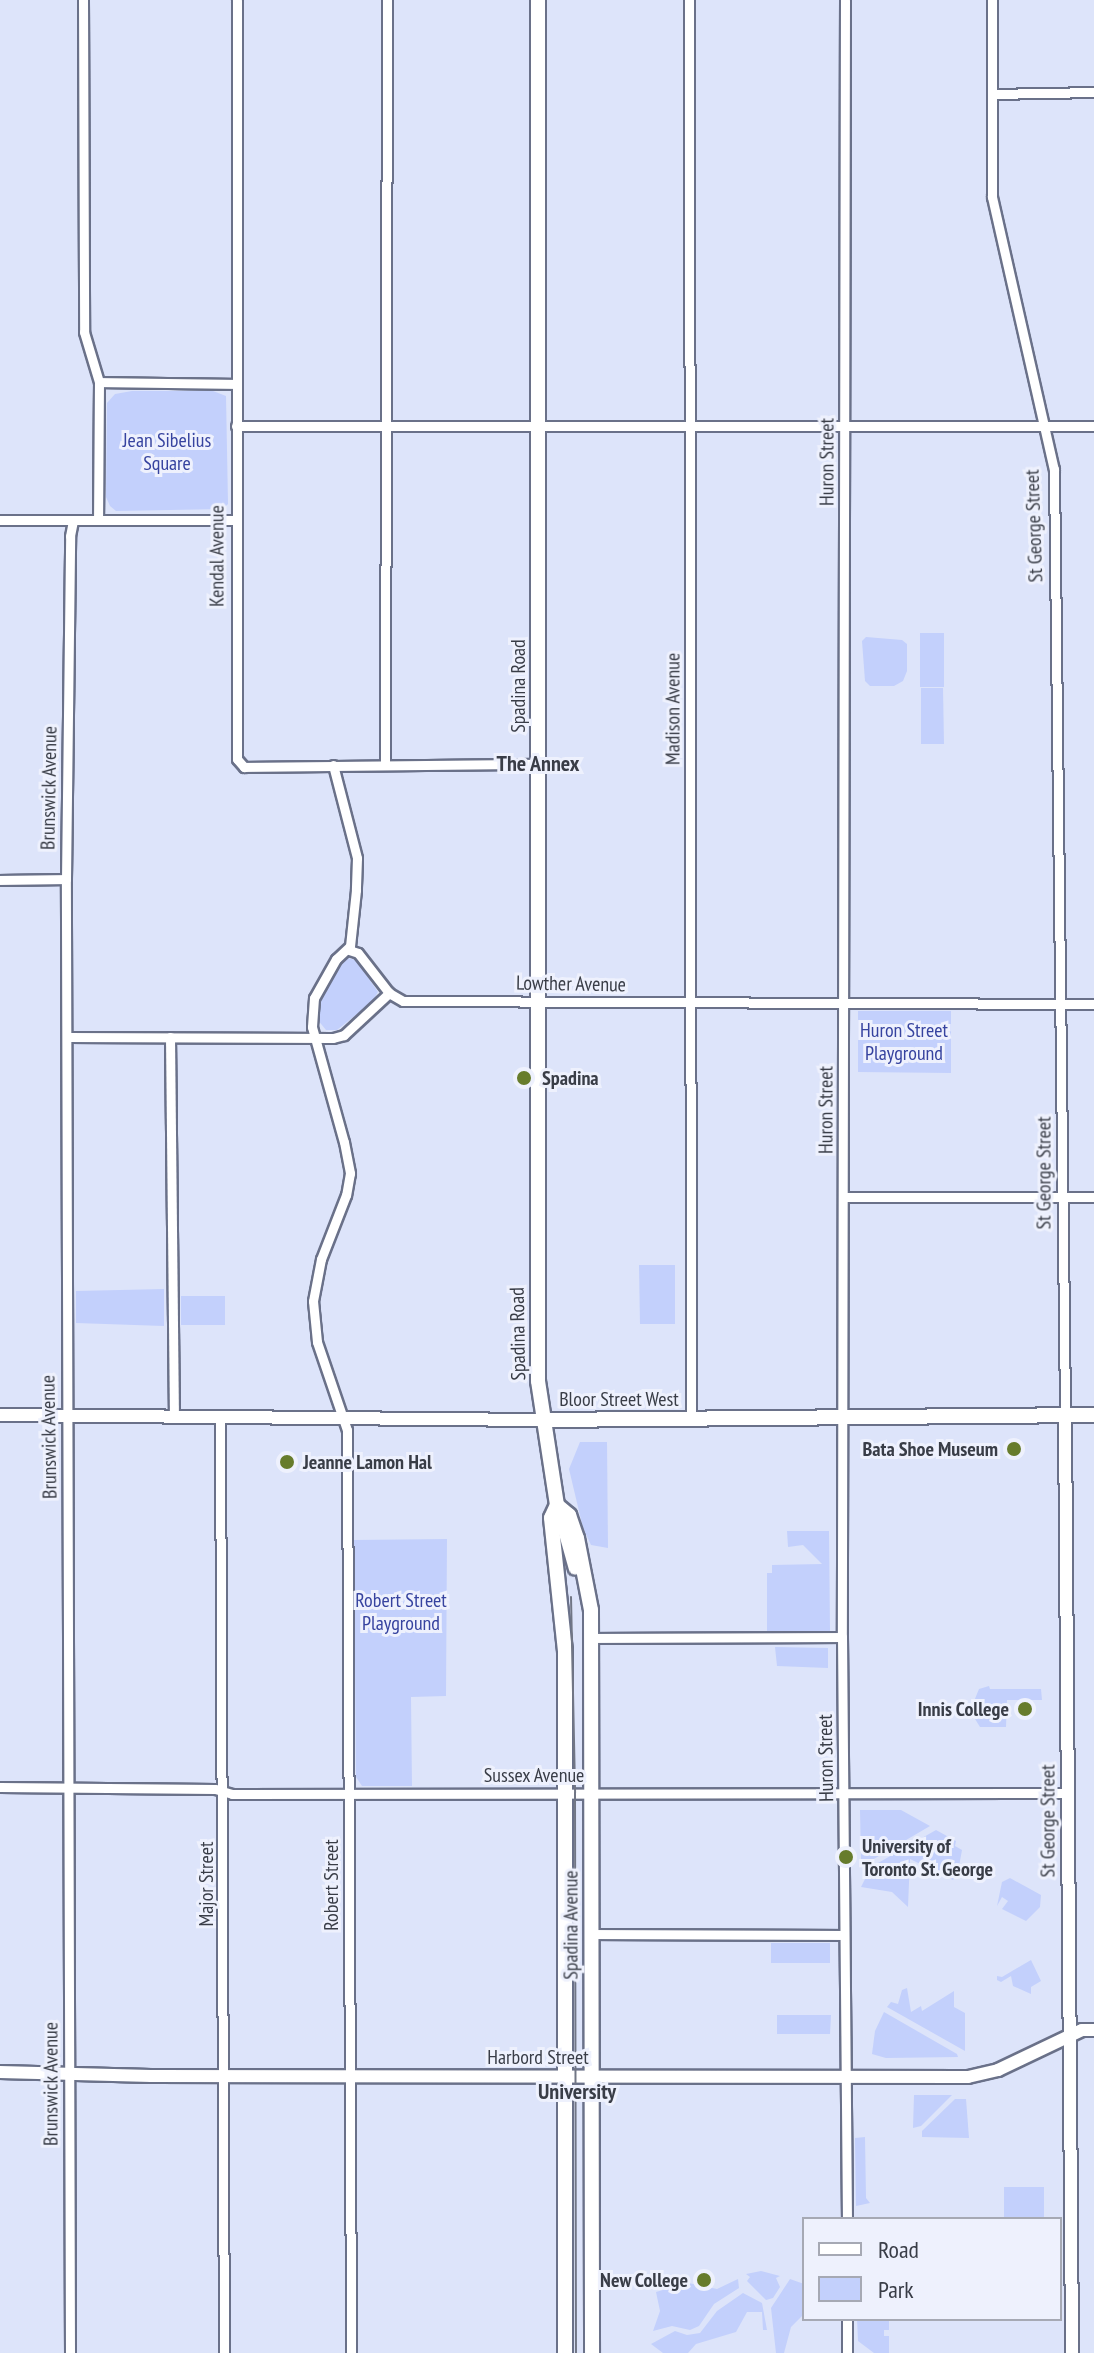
<!DOCTYPE html>
<html>
<head>
<meta charset="utf-8">
<style>
	body { margin:0 }
	#map { position:relative; width:1094px; height:2353px; overflow:hidden; background:#dde4fa; font-family:"PT Sans Narrow",sans-serif }
	div>[style] { position:absolute }
	.green>* { inset:0; background:#c3d0fc }
	.roads { filter:drop-shadow(2px 0 #6a7189) drop-shadow(-2px 0 #6a7189) drop-shadow(0 2px #6a7189) drop-shadow(0 -2px #6a7189) }
	.street>* { height:9px; margin:-4.5px; padding:0 4.5px; transform-origin:4.5px; border-radius:4.5px; background:#fff }
	.secondary>* { height:12px; margin:-6px; padding:0 6px; transform-origin:6px; border-radius:6px; background:#fff }
	.primary>* { height:14px; margin:-7px; padding:0 7px; transform-origin:7px; border-radius:7px; background:#fff }
	.tram>* { height:2px; margin:-1px; padding:0 1px; transform-origin:1px; border-radius:1px; background:#717685 }
	.dots>* { width:22px; height:22px; translate:-50% -50%; box-sizing:border-box; border:4px solid #eef1fd; border-radius:50% }
	span { translate:-50% -50%; white-space:nowrap; text-align:center; line-height:1.15; -webkit-text-stroke:6px #eef1fd; paint-order:stroke }
	.park-label { font-size:20px; color:#36439f }
	.street-label { font-size:20px; color:#393d47 }
	.poi-label { font-size:20px; color:#393d47; font-weight:700 }
	.left { translate:0 -50%; text-align:left }
	.right { translate:-100% -50%; text-align:right }
	.neighbourhood-label { font-size:22px; color:#393d47; font-weight:700 }
	.legend { position:absolute; left:802px; top:2217px; width:260px; height:104px; box-sizing:border-box; background:#eef1fd; border:2px solid #a6a9b4; margin:0; padding:10px 14px; list-style:none; font-size:24px; color:#393d47 }
	.legend li { display:flex; align-items:center; gap:16px; height:40px }
	.legend b { width:40px; border:2px solid #a6a9b4 }
</style>
</head>
<body>
<div id="map">
	<div class="green">
		<i style="clip-path:polygon(132px 391px,213px 391px,226px 396px,228px 504px,223px 509px,116px 511px,110px 506px,106px 497px,107px 403px,115px 394px)"></i>
		<i style="clip-path:polygon(920px 633px,944px 633px,944px 687px,920px 687px)"></i>
		<i style="clip-path:polygon(866px 637px,902px 640px,907px 644px,907px 671px,903px 681px,894px 686px,870px 686px,865px 681px,862px 641px)"></i>
		<i style="clip-path:polygon(921px 688px,943px 688px,944px 744px,921px 744px)"></i>
		<i style="clip-path:polygon(347px 958px,356px 960px,378px 992px,372px 1002px,337px 1030px,326px 1030px,317px 1019px,317px 1005px,341px 961px)"></i>
		<i style="clip-path:polygon(858px 1011px,951px 1011px,951px 1073px,858px 1072px)"></i>
		<i style="clip-path:polygon(639px 1265px,675px 1265px,675px 1324px,640px 1324px)"></i>
		<i style="clip-path:polygon(164px 1289px,164px 1326px,76px 1323px,76px 1291px)"></i>
		<i style="clip-path:polygon(181px 1296px,225px 1296px,225px 1325px,181px 1325px)"></i>
		<i style="clip-path:polygon(580px 1442px,607px 1442px,608px 1548px,591px 1545px,583px 1528px,569px 1469px)"></i>
		<i style="clip-path:polygon(787px 1531px,829px 1531px,830px 1631px,767px 1631px,767px 1573px,772px 1573px,772px 1565px,822px 1564px,803px 1545px,788px 1547px)"></i>
		<i style="clip-path:polygon(447px 1539px,446px 1696px,411px 1697px,412px 1786px,362px 1786px,356px 1777px,354px 1540px)"></i>
		<i style="clip-path:polygon(775px 1647px,828px 1648px,828px 1668px,777px 1666px)"></i>
		<i style="clip-path:polygon(989px 1686px,990px 1689px,1041px 1689px,1042px 1700px,1007px 1700px,1006px 1727px,980px 1727px,970px 1711px,979px 1689px)"></i>
		<i style="clip-path:polygon(860px 1810px,901px 1810px,930px 1826px,867px 1863px,861px 1859px)"></i>
		<i style="clip-path:polygon(936px 1830px,956px 1841px,955px 1846px,962px 1850px,958px 1872px,953px 1880px,910px 1859px,908px 1907px,892px 1892px,861px 1887px,871px 1867px)"></i>
		<i style="clip-path:polygon(1010px 1878px,1041px 1895px,1040px 1907px,1026px 1921px,1002px 1909px,1008px 1901px,1002px 1897px,997px 1906px,1002px 1882px)"></i>
		<i style="clip-path:polygon(771px 1943px,830px 1943px,830px 1963px,771px 1963px)"></i>
		<i style="clip-path:polygon(1031px 1960px,1041px 1981px,1031px 1987px,1031px 1994px,1013px 1986px,1011px 1976px,1001px 1982px,997px 1980px,997px 1976px,1002px 1977px)"></i>
		<i style="clip-path:polygon(907px 1988px,911px 2012px,921px 2006px,922px 2011px,954px 1991px,954px 2007px,965px 2013px,965px 2051px,887px 2007px,891px 2002px,898px 2004px,902px 1990px)"></i>
		<i style="clip-path:polygon(884px 2012px,957px 2054px,958px 2057px,886px 2058px,872px 2054px,875px 2031px)"></i>
		<i style="clip-path:polygon(777px 2015px,831px 2015px,830px 2034px,777px 2034px)"></i>
		<i style="clip-path:polygon(952px 2095px,921px 2126px,913px 2128px,914px 2095px)"></i>
		<i style="clip-path:polygon(955px 2099px,966px 2099px,969px 2138px,922px 2137px,922px 2131px)"></i>
		<i style="clip-path:polygon(865px 2137px,866px 2198px,870px 2203px,856px 2206px,855px 2138px)"></i>
		<i style="clip-path:polygon(1004px 2187px,1044px 2187px,1044px 2217px,1004px 2217px)"></i>
		<i style="clip-path:polygon(761px 2271px,780px 2276px,776px 2278px,780px 2287px,773px 2298px,766px 2300px,747px 2281px,750px 2277px,746px 2274px)"></i>
		<i style="clip-path:polygon(738px 2279px,739px 2288px,714px 2304px,699px 2326px,690px 2330px,672px 2326px,653px 2331px,660px 2311px,656px 2292px,676px 2286px,675px 2282px,679px 2281px,717px 2289px)"></i>
		<i style="clip-path:polygon(790px 2279px,804px 2284px,804px 2314px,791px 2327px,784px 2353px,776px 2353px,771px 2308px)"></i>
		<i style="clip-path:polygon(743px 2293px,762px 2303px,767px 2330px,763px 2330px,762px 2312px,747px 2312px,736px 2332px,696px 2344px,688px 2353px,663px 2353px,651px 2344px,675px 2331px,687px 2335px,700px 2333px,717px 2311px)"></i>
		<i style="clip-path:polygon(857px 2319px,889px 2319px,889px 2330px,884px 2330px,884px 2336px,889px 2336px,889px 2353px,874px 2353px,858px 2341px)"></i>
	</div>
	<div class="roads">
		<div class="street">
			<i style="left:83px;top:0;width:332px;rotate:89.8deg"></i>
			<i style="left:84px;top:332px;width:52px;rotate:73.3deg"></i>
			<i style="left:99px;top:382px;width:137px;rotate:90.4deg"></i>
			<i style="left:237px;top:0;width:759px;rotate:90deg"></i>
			<i style="left:237px;top:759px;width:11px;rotate:49deg"></i>
			<i style="left:244px;top:767px;width:294px;rotate:-0.6deg"></i>
			<i style="left:689px;top:0;width:1418px;rotate:89.92deg"></i>
			<i style="left:845px;top:0;width:1637px;rotate:90.11deg"></i>
			<i style="left:842px;top:1637px;width:582px;rotate:89.51deg"></i>
			<i style="left:992px;top:0;width:197px;rotate:90deg"></i>
			<i style="left:992px;top:197px;width:279px;rotate:77.2deg"></i>
			<i style="left:1054px;top:469px;width:946px;rotate:89.33deg"></i>
			<i style="left:992px;top:94px;width:102px;rotate:-1.1deg"></i>
			<i style="left:99px;top:382px;width:137px;rotate:0.8deg"></i>
			<i style="left:236px;top:426px;width:858px"></i>
			<i style="left:0;top:520px;width:235px"></i>
			<i style="left:385px;top:764px;width:764px;rotate:-89.85deg"></i>
			<i style="left:333px;top:765px;width:96px;rotate:75.5deg"></i>
			<i style="left:357px;top:858px;width:32px;rotate:92deg"></i>
			<i style="left:356px;top:890px;width:56px;rotate:96.1deg"></i>
			<i style="left:350px;top:946px;width:19px;rotate:137deg"></i>
			<i style="left:336px;top:959px;width:45px;rotate:119.4deg"></i>
			<i style="left:314px;top:998px;width:29px;rotate:94deg"></i>
			<i style="left:312px;top:1027px;width:119px;rotate:74.5deg"></i>
			<i style="left:344px;top:1142px;width:32px;rotate:79deg"></i>
			<i style="left:350px;top:1173px;width:22px;rotate:100deg"></i>
			<i style="left:346px;top:1195px;width:69px;rotate:111.3deg"></i>
			<i style="left:321px;top:1259px;width:43px;rotate:100.8deg"></i>
			<i style="left:313px;top:1301px;width:41px;rotate:84.4deg"></i>
			<i style="left:317px;top:1342px;width:93px;rotate:71.2deg"></i>
			<i style="left:347px;top:1430px;width:923px;rotate:89.75deg"></i>
			<i style="left:0;top:880px;width:66px;rotate:-0.9deg"></i>
			<i style="left:349px;top:950px;width:9px;rotate:18deg"></i>
			<i style="left:358px;top:953px;width:51px;rotate:52.2deg"></i>
			<i style="left:389px;top:993px;width:16px;rotate:30deg"></i>
			<i style="left:403px;top:1001px;width:691px;rotate:0.25deg"></i>
			<i style="left:67px;top:1037px;width:266px;rotate:0.2deg"></i>
			<i style="left:333px;top:1038px;width:11px;rotate:-15deg"></i>
			<i style="left:344px;top:1035px;width:62px;rotate:-43deg"></i>
			<i style="left:170px;top:1037px;width:378px;rotate:89.4deg"></i>
			<i style="left:844px;top:1197px;width:250px"></i>
			<i style="left:220px;top:1415px;width:938px;rotate:89.76deg"></i>
			<i style="left:591px;top:1638px;width:251px;rotate:-0.2deg"></i>
			<i style="left:0;top:1787px;width:215px;rotate:0.5deg"></i>
			<i style="left:215px;top:1789px;width:18px;rotate:16deg"></i>
			<i style="left:232px;top:1794px;width:836px;rotate:-0.07deg"></i>
			<i style="left:591px;top:1934px;width:253px;rotate:0.2deg"></i>
			<i style="left:847px;top:2319px;width:34px;rotate:90deg"></i>
			<i style="left:70px;top:2353px;width:1474px;rotate:-90.16deg"></i>
			<i style="left:66px;top:879px;width:343px;rotate:-89.3deg"></i>
			<i style="left:70px;top:536px;width:16px;rotate:-79deg"></i>
		</div>
		<div class="secondary">
			<i style="left:0;top:1415px;width:542px;rotate:0.53deg"></i>
			<i style="left:1065px;top:1415px;width:938px;rotate:89.57deg"></i>
			<i style="left:557px;top:1505px;width:66px;rotate:74.3deg"></i>
			<i style="left:0;top:2072px;width:151px;rotate:1.5deg"></i>
			<i style="left:151px;top:2076px;width:817px;rotate:0.07deg"></i>
			<i style="left:968px;top:2077px;width:31px;rotate:-13deg"></i>
			<i style="left:998px;top:2070px;width:93px;rotate:-25.5deg"></i>
			<i style="left:1082px;top:2030px;width:12px"></i>
		</div>
		<div class="primary">
			<i style="left:538px;top:0;width:1381px;rotate:90deg"></i>
			<i style="left:538px;top:1381px;width:125px;rotate:81.3deg"></i>
			<i style="left:557px;top:1505px;width:14px;rotate:115deg"></i>
			<i style="left:551px;top:1518px;width:134px;rotate:84deg"></i>
			<i style="left:565px;top:1651px;width:702px;rotate:90deg"></i>
			<i style="left:542px;top:1420px;width:552px;rotate:-0.52deg"></i>
			<i style="left:557px;top:1505px;width:16px;rotate:40deg"></i>
			<i style="left:569px;top:1515px;width:24px;rotate:71deg"></i>
			<i style="left:577px;top:1538px;width:73px;rotate:79deg"></i>
			<i style="left:591px;top:1610px;width:743px;rotate:89.92deg"></i>
		</div>
	</div>
	<div class="tram">
		<i style="left:571px;top:1597px;width:196px;rotate:88.8deg"></i>
		<i style="left:575px;top:1793px;width:560px;rotate:89.9deg"></i>
	</div>
	<div class="dots">
		<i style="left:524px;top:1078px;background:#677c2c"></i>
		<i style="left:1014px;top:1449px;background:#677c2c"></i>
		<i style="left:287px;top:1462px;background:#677c2c"></i>
		<i style="left:1025px;top:1709px;background:#677c2c"></i>
		<i style="left:846px;top:1857px;background:#677c2c"></i>
		<i style="left:704px;top:2280px;background:#677c2c"></i>
	</div>
	<div class="park-label">
		<span style="left:167px;top:452px">Jean Sibelius<br>Square</span>
		<span style="left:904px;top:1042px">Huron Street<br>Playground</span>
		<span style="left:401px;top:1612px">Robert Street<br>Playground</span>
	</div>
	<div class="street-label">
		<span style="left:827px;top:462px;rotate:-90deg">Huron Street</span>
		<span style="left:1034px;top:526px;rotate:-92deg">St George Street</span>
		<span style="left:217px;top:556px;rotate:-90deg">Kendal Avenue</span>
		<span style="left:518px;top:686px;rotate:-90deg">Spadina Road</span>
		<span style="left:673px;top:709px;rotate:-90deg">Madison Avenue</span>
		<span style="left:49px;top:788px;rotate:-89deg">Brunswick Avenue</span>
		<span style="left:571px;top:984px;rotate:1deg">Lowther Avenue</span>
		<span style="left:826px;top:1110px;rotate:-90deg">Huron Street</span>
		<span style="left:1044px;top:1173px;rotate:-90deg">St George Street</span>
		<span style="left:518px;top:1334px;rotate:-91deg">Spadina Road</span>
		<span style="left:619px;top:1399px">Bloor Street West</span>
		<span style="left:49px;top:1437px;rotate:-91deg">Brunswick Avenue</span>
		<span style="left:826px;top:1758px;rotate:-91deg">Huron Street</span>
		<span style="left:534px;top:1775px">Sussex Avenue</span>
		<span style="left:1048px;top:1821px;rotate:-90deg">St George Street</span>
		<span style="left:206px;top:1884px;rotate:-90deg">Major Street</span>
		<span style="left:331px;top:1885px;rotate:-90deg">Robert Street</span>
		<span style="left:571px;top:1925px;rotate:-90deg">Spadina Avenue</span>
		<span style="left:538px;top:2057px">Harbord Street</span>
		<span style="left:51px;top:2084px;rotate:-90deg">Brunswick Avenue</span>
	</div>
	<div class="poi-label">
		<span class="left" style="left:542px;top:1078px">Spadina</span>
		<span class="right" style="left:998px;top:1449px">Bata Shoe Museum</span>
		<span class="left" style="left:303px;top:1462px">Jeanne Lamon Hal</span>
		<span class="right" style="left:1009px;top:1709px">Innis College</span>
		<span class="left" style="left:862px;top:1858px">University of<br>Toronto St. George</span>
		<span class="right" style="left:688px;top:2280px">New College</span>
	</div>
	<div class="neighbourhood-label">
		<span style="left:538px;top:764px">The Annex</span>
		<span style="left:577px;top:2092px">University</span>
	</div>
	<ul class="legend">
	<li><b style="height:10px;background:#fff"></b>Road</li>
	<li><b style="height:22px;background:#c3d0fc"></b>Park</li>
	</ul>
</div>
</body>
</html>
